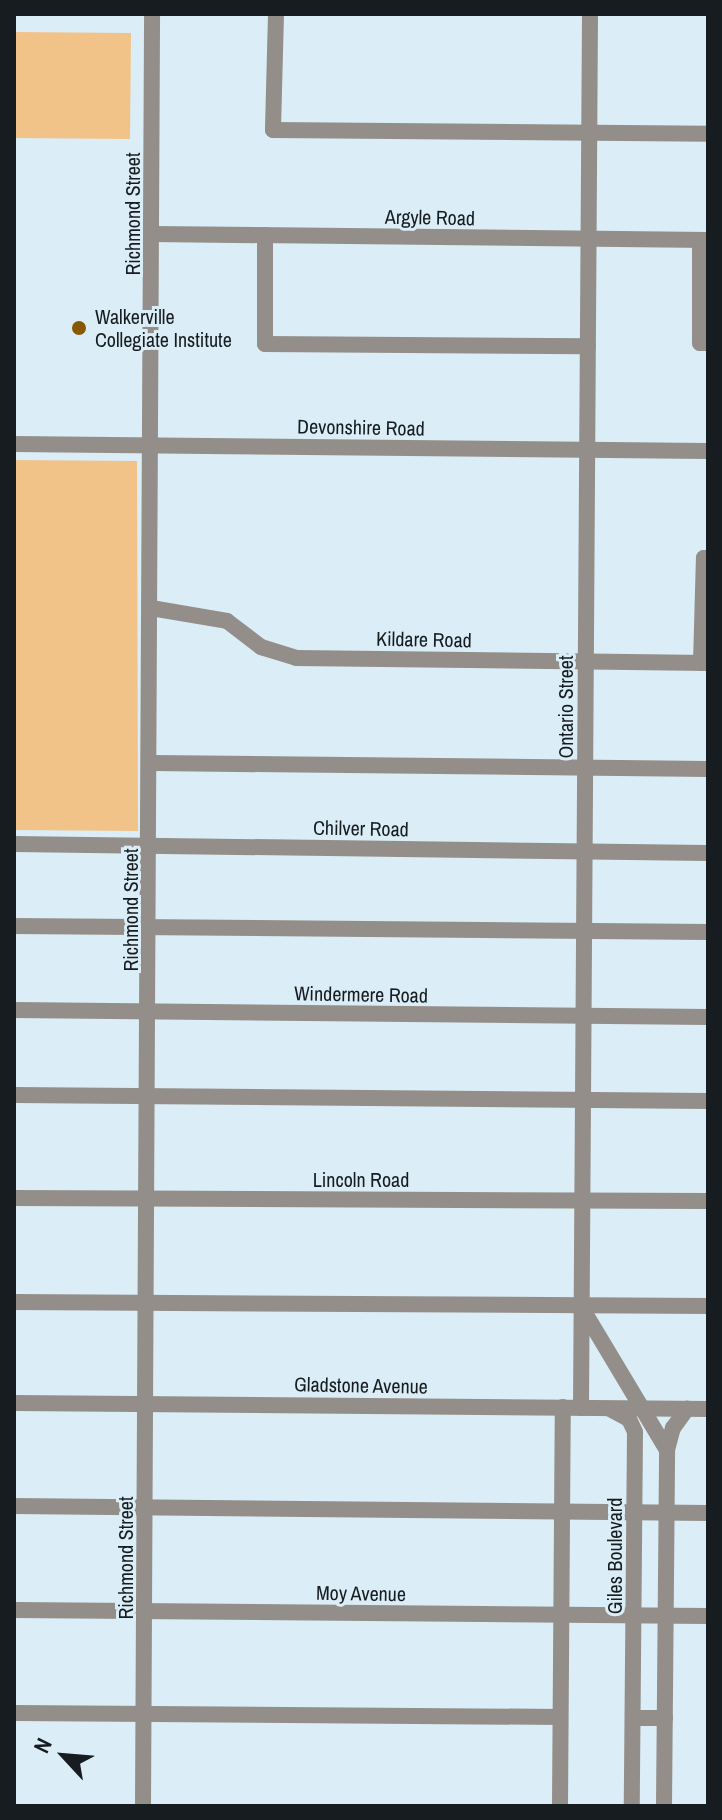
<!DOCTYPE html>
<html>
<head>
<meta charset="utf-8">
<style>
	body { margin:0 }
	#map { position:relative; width:722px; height:1820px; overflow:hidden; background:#dbedf6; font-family:"Archivo Narrow",sans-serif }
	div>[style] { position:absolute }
	.green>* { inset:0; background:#f2c388 }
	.minor>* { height:16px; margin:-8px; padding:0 8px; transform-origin:8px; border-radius:8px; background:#938e89 }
	.dots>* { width:22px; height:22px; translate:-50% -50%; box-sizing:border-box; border:4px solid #dbedf6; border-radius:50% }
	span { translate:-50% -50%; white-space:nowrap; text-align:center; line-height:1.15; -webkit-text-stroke:6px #dbedf6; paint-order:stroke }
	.street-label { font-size:20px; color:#161c20 }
	.poi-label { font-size:20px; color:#161c20 }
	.left { translate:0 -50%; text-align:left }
	.frame { position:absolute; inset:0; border:16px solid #161c20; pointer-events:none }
	.north { position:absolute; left:24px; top:1716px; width:80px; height:80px; -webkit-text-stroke:6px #dbedf6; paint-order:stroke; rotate:296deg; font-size:22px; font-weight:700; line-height:32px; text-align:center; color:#161c20 }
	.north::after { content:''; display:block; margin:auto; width:28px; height:36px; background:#161c20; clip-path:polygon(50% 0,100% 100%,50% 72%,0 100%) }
</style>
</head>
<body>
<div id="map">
	<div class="green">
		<i style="clip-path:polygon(14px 32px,131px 33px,130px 139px,14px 138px)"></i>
		<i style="clip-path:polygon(14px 460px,137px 461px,138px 831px,14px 830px)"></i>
	</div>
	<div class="minor">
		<i style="left:276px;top:14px;width:116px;rotate:91.5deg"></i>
		<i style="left:273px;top:130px;width:435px;rotate:0.5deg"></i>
		<i style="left:152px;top:234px;width:556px;rotate:0.62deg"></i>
		<i style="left:265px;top:235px;width:109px;rotate:90deg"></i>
		<i style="left:265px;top:344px;width:323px;rotate:0.4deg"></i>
		<i style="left:700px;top:240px;width:103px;rotate:90deg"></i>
		<i style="left:700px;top:343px;width:8px"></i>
		<i style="left:14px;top:444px;width:694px;rotate:0.58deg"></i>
		<i style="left:151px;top:608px;width:77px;rotate:9.7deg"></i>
		<i style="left:227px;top:621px;width:43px;rotate:37.4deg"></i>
		<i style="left:261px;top:647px;width:37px;rotate:17deg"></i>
		<i style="left:296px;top:658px;width:412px;rotate:0.7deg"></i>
		<i style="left:701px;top:663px;width:105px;rotate:-88.4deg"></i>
		<i style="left:704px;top:558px;width:4px"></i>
		<i style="left:152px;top:763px;width:556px;rotate:0.62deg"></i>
		<i style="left:14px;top:844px;width:694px;rotate:0.74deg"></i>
		<i style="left:14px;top:926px;width:694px;rotate:0.5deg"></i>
		<i style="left:14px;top:1010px;width:694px;rotate:0.58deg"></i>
		<i style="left:14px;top:1095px;width:694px;rotate:0.5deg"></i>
		<i style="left:14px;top:1198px;width:694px;rotate:0.25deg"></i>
		<i style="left:14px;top:1302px;width:694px;rotate:0.33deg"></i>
		<i style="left:582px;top:1308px;width:165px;rotate:59.1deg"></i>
		<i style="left:14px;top:1403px;width:694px;rotate:0.5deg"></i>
		<i style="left:581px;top:1408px;width:1394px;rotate:-89.63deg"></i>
		<i style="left:610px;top:1409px;width:21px;rotate:28deg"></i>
		<i style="left:629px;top:1419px;width:14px;rotate:65deg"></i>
		<i style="left:635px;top:1432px;width:374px;rotate:90.5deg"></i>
		<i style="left:14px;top:1506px;width:694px;rotate:0.58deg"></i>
		<i style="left:14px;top:1610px;width:694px;rotate:0.5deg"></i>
		<i style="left:14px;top:1713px;width:546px;rotate:0.42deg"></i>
		<i style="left:633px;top:1718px;width:32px"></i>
		<i style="left:143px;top:1806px;width:1792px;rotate:-89.71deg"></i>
		<i style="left:560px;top:1806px;width:399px;rotate:-89.6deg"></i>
		<i style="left:664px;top:1806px;width:356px;rotate:-89.5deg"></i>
		<i style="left:667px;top:1450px;width:23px;rotate:-75deg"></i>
		<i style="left:673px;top:1428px;width:24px;rotate:-54deg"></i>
	</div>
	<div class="dots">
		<i style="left:79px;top:328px;background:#885700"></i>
	</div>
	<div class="street-label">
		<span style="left:132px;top:214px;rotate:-90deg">Richmond Street</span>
		<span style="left:430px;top:217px;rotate:1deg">Argyle Road</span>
		<span style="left:361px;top:427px;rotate:1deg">Devonshire Road</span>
		<span style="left:424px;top:639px;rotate:1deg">Kildare Road</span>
		<span style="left:565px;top:707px;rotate:-90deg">Ontario Street</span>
		<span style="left:361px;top:828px;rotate:1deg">Chilver Road</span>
		<span style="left:130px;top:910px;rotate:-90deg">Richmond Street</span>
		<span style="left:361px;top:994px;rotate:1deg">Windermere Road</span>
		<span style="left:361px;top:1179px">Lincoln Road</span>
		<span style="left:361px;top:1385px;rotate:1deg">Gladstone Avenue</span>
		<span style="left:614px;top:1556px;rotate:-90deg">Giles Boulevard</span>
		<span style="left:125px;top:1558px;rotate:-90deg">Richmond Street</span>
		<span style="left:361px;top:1593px;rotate:1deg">Moy Avenue</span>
	</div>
	<div class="poi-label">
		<span class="left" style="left:95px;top:328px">Walkerville<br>Collegiate Institute</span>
	</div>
	<div class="frame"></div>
	<div class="north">N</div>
</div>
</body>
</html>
